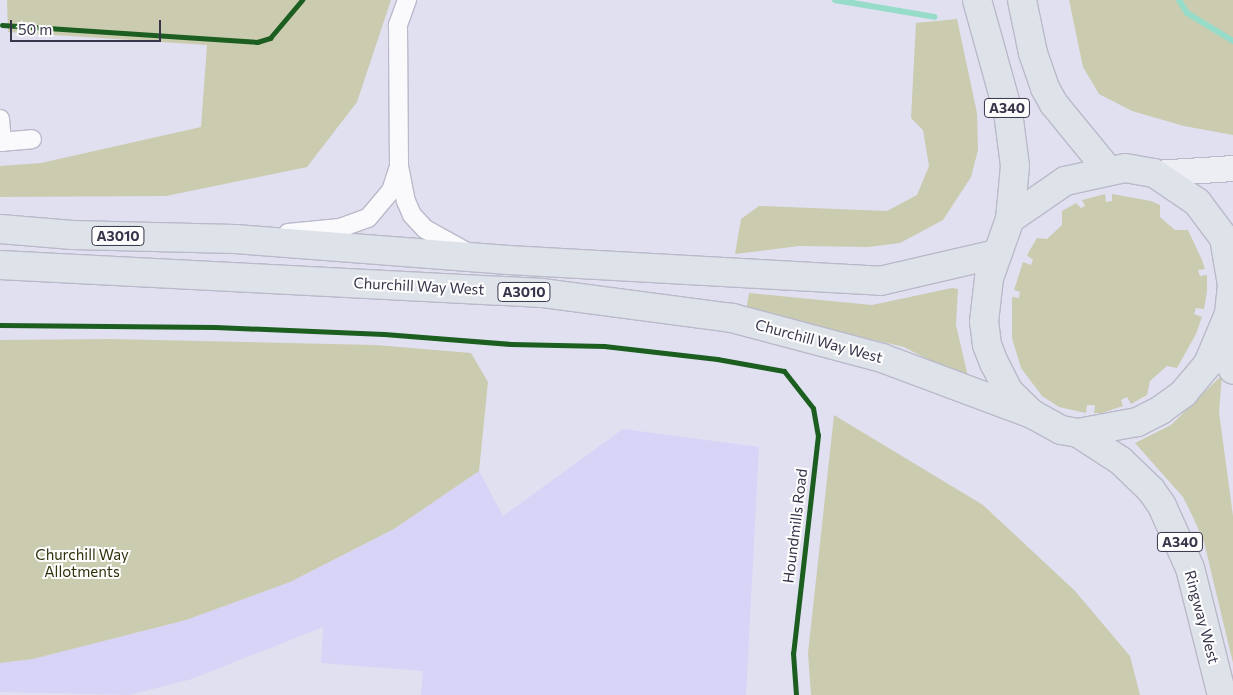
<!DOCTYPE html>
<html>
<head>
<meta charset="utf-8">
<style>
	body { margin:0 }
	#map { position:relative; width:1233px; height:695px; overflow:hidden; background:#e0e0f1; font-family:Commissioner,sans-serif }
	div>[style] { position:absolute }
	.built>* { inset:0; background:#d7d4f7 }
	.green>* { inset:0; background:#cbcbb0 }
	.stream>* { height:6px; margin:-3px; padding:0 3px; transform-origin:3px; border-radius:3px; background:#96dcc9 }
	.roads { filter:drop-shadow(1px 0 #bab9ca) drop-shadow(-1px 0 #bab9ca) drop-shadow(0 1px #bab9ca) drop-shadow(0 -1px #bab9ca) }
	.minor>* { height:18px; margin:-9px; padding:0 9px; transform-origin:9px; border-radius:9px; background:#fafafd }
	.secondary>* { height:25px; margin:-12.5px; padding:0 12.5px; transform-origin:12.5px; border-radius:12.5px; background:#eceef3 }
	.primary>* { height:28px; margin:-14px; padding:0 14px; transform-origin:14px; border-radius:14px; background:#dde3e8 }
	.cycleway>* { height:5px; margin:-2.5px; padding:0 2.5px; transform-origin:2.5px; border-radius:2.5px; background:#1b5e20 }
	span { translate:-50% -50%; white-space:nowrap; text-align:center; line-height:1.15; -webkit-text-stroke:4px #fdfdfd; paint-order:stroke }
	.shield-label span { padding:1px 4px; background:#fdfdfd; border:1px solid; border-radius:4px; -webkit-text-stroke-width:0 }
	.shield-label { font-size:14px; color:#38354b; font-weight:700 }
	.street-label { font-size:15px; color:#38354b }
	.park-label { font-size:15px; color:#30300b }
	.scale { position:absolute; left:10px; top:20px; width:151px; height:22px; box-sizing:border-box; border:2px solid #38354b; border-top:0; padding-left:6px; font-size:15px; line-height:18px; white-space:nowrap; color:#38354b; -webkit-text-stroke:4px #fdfdfd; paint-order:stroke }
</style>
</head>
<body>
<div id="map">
	<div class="built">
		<i style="clip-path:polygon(623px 429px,759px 447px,746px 695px,421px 695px,423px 671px,321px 663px,323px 627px,192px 679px,129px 695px,0 692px,0 663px,33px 659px,186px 620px,290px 582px,394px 529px,479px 471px,503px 516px)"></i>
	</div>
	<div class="green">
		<i style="clip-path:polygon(7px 0,391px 0,357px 102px,307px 167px,166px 196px,0 197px,0 166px,41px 163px,201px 127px,207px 45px,8px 32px)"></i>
		<i style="clip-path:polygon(1069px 0,1233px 0,1233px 135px,1184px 126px,1132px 111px,1099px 94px,1083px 67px)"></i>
		<i style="clip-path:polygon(957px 19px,977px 113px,978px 150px,971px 177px,943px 220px,900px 243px,868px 247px,799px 246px,735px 254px,741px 219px,759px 206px,887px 211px,917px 195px,929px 166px,923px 130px,911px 118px,916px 23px)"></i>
		<i style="clip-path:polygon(1105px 194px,1106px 202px,1112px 201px,1112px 194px,1151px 201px,1160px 205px,1160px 217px,1175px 230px,1188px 230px,1202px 260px,1205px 269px,1198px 270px,1200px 276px,1207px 275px,1207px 291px,1204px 309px,1196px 308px,1194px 314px,1202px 317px,1196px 334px,1177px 368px,1167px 366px,1150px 381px,1147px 395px,1131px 404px,1127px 397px,1121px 400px,1123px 406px,1102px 413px,1094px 413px,1095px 405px,1087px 405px,1086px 413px,1059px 407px,1042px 396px,1021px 368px,1012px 338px,1012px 297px,1019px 298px,1020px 292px,1014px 290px,1023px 262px,1031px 265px,1033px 260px,1027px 255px,1037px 238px,1047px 239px,1062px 225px,1062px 211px,1076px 203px,1081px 208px,1085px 206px,1082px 200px)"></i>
		<i style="clip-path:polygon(952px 288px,958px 289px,956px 325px,969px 381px,904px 347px,746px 310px,749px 293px,872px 305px)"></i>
		<i style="clip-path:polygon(111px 339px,376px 345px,471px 353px,488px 382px,479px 471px,394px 529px,290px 582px,186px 620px,33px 659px,0 663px,0 340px)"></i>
		<i style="clip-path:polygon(1222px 375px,1219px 412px,1233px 516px,1233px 663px,1204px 542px,1193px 517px,1183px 497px,1135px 443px,1171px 425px)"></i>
		<i style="clip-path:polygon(834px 415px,983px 505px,1075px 591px,1130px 656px,1140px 695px,811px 695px,808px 653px)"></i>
	</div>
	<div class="stream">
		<i style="left:835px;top:0;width:101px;rotate:9.6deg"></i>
		<i style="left:1179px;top:0;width:15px;rotate:58deg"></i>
		<i style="left:1187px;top:13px;width:54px;rotate:31.3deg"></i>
	</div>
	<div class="roads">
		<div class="minor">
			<i style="left:407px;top:0;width:27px;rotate:110deg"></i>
			<i style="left:398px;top:25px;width:141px;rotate:89.6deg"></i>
			<i style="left:399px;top:166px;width:36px;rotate:79deg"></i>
			<i style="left:406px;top:201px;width:15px;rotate:67deg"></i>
			<i style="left:412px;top:215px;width:19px;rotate:47deg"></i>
			<i style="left:425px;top:229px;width:48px;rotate:28.7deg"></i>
			<i style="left:0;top:119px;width:23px;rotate:85deg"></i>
			<i style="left:0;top:142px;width:32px;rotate:-5deg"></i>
			<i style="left:288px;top:233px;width:52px;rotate:-5.5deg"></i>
			<i style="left:340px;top:228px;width:30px;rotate:-20deg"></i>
			<i style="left:368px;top:218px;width:35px;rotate:-50deg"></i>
			<i style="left:391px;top:191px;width:23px;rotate:-72deg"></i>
		</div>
		<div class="secondary">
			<i style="left:1154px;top:173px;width:79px;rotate:-3.6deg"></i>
		</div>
		<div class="primary">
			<i style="left:977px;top:0;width:116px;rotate:74.5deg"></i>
			<i style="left:1008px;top:112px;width:54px;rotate:82.6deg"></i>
			<i style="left:1015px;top:166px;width:53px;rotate:95.4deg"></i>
			<i style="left:1022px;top:0;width:54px;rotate:78.3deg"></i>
			<i style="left:1033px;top:53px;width:37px;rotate:71deg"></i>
			<i style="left:1045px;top:88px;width:18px;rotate:61deg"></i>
			<i style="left:1054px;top:104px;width:85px;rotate:50.7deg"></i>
			<i style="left:1125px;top:168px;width:29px;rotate:10deg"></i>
			<i style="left:1154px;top:173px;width:52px;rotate:34deg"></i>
			<i style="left:1197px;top:202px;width:45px;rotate:53.1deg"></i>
			<i style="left:1224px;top:238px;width:48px;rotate:80.3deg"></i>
			<i style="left:1232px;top:285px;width:29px;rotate:96deg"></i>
			<i style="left:1229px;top:314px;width:54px;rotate:112.8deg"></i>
			<i style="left:1208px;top:364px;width:38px;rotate:130deg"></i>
			<i style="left:1184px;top:393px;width:29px;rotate:144deg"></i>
			<i style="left:1161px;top:410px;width:27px;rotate:153deg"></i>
			<i style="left:1137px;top:422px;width:60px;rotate:169.4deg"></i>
			<i style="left:1078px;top:433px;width:17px;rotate:-170deg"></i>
			<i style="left:1061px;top:430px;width:33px;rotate:-151deg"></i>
			<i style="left:1032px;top:414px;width:32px;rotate:-136deg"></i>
			<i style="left:1009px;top:392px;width:33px;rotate:-117deg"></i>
			<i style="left:994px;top:363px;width:19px;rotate:-111deg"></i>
			<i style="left:987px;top:345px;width:23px;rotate:-97deg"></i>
			<i style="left:984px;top:322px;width:44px;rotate:-83.5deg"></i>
			<i style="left:989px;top:278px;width:63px;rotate:-70.4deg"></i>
			<i style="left:1010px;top:219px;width:67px;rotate:-34.6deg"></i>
			<i style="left:1065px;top:181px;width:61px;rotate:-12.2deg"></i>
			<i style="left:0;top:229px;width:73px;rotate:4.7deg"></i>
			<i style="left:73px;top:235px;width:162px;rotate:1.4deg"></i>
			<i style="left:235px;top:239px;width:274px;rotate:4.4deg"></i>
			<i style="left:508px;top:260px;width:373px;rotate:3.2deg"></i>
			<i style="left:880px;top:281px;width:119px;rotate:-13.1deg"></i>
			<i style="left:0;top:265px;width:543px;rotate:2.96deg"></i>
			<i style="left:542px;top:293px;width:192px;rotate:7.5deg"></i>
			<i style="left:732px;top:318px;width:155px;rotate:14.9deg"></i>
			<i style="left:882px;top:358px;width:160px;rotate:20.5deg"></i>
			<i style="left:1219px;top:342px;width:31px;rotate:63deg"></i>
			<i style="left:1078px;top:433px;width:51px;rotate:33.1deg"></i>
			<i style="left:1121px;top:461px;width:42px;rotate:44deg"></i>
			<i style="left:1151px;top:490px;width:19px;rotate:55deg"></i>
			<i style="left:1162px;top:506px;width:68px;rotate:65.7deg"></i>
			<i style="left:1190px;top:568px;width:131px;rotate:75.9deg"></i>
		</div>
	</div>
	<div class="cycleway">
		<i style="left:2px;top:25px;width:256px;rotate:3.8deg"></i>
		<i style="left:257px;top:42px;width:14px;rotate:-17deg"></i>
		<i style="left:270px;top:38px;width:50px;rotate:-49.9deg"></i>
		<i style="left:0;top:325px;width:215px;rotate:0.5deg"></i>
		<i style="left:215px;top:327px;width:169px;rotate:2.4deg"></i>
		<i style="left:384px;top:334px;width:127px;rotate:4.5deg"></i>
		<i style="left:511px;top:344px;width:93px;rotate:1.2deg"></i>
		<i style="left:604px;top:346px;width:114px;rotate:6.6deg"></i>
		<i style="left:717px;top:359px;width:68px;rotate:10.2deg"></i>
		<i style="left:784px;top:371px;width:47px;rotate:51.9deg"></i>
		<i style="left:813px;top:408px;width:27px;rotate:80deg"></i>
		<i style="left:818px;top:435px;width:219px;rotate:96.5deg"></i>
		<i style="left:793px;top:653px;width:42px;rotate:85.9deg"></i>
	</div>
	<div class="shield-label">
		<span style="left:1007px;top:108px">A340</span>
		<span style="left:118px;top:236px">A3010</span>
		<span style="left:524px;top:292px">A3010</span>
		<span style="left:1180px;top:542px">A340</span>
	</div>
	<div class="street-label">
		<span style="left:419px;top:286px;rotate:3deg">Churchill Way West</span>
		<span style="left:819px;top:341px;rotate:15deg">Churchill Way West</span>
		<span style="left:795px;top:526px;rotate:-83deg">Houndmills Road</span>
		<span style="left:1202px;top:617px;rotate:75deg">Ringway West</span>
	</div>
	<div class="park-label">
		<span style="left:82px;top:563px">Churchill Way<br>Allotments</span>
	</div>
	<div class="scale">50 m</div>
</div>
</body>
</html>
